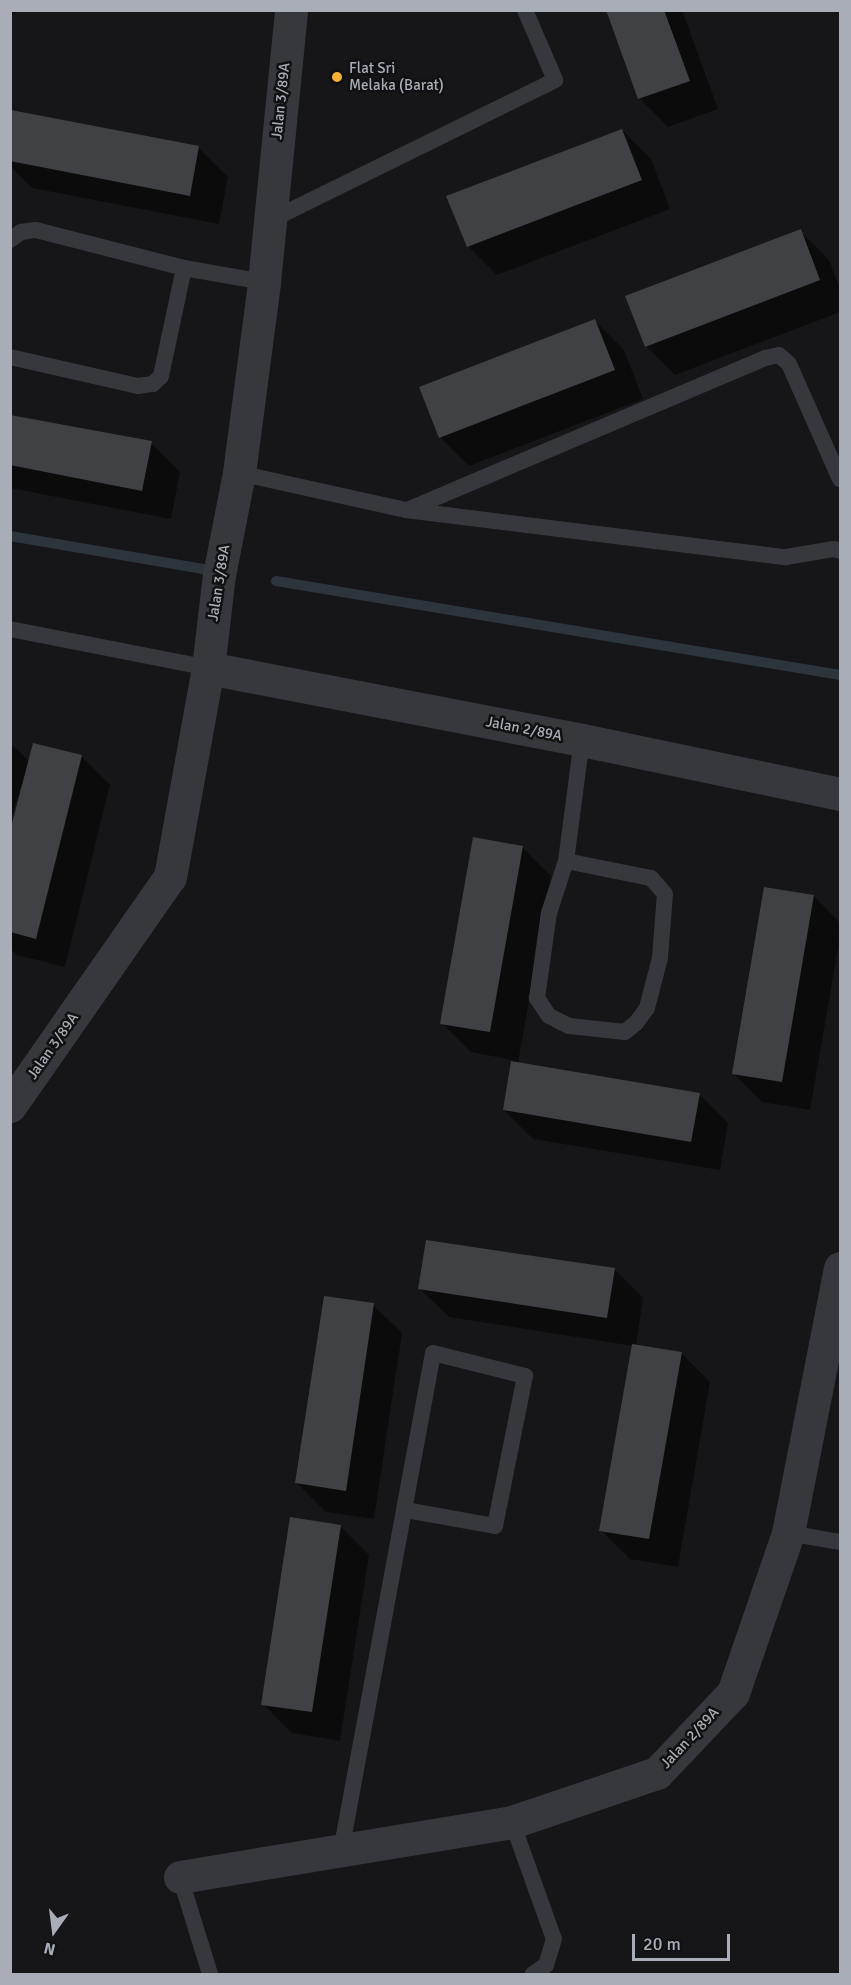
<!DOCTYPE html>
<html>
<head>
<meta charset="utf-8">
<style>
	body { margin:0 }
	#map { position:relative; width:851px; height:1985px; overflow:hidden; background:#161618; font-family:Signika,sans-serif }
	div>[style] { position:absolute }
	.shadow>* { inset:0; background:#0007 }
	.stream>* { height:10px; margin:-5px; padding:0 5px; transform-origin:5px; border-radius:5px; background:#2c353c }
	.building>* { inset:0; background:#404145 }
	.service>* { height:16px; margin:-8px; padding:0 8px; transform-origin:8px; border-radius:8px; background:#37383d }
	.minor>* { height:33px; margin:-16.5px; padding:0 16.5px; transform-origin:16.5px; border-radius:16.5px; background:#37383d }
	.dots>* { width:16px; height:16px; translate:-50% -50%; box-sizing:border-box; border:3px solid #111113; border-radius:50% }
	span { translate:-50% -50%; white-space:nowrap; text-align:center; line-height:1.15; -webkit-text-stroke:5px #111113; paint-order:stroke }
	.poi-label { font-size:15px; color:#a8adb8 }
	.left { translate:0 -50%; text-align:left }
	.street-label { font-size:15px; color:#a8adb8 }
	.frame { position:absolute; inset:0; border:12px solid #a8adb8; pointer-events:none }
	.north { position:absolute; left:24px; top:1901px; width:60px; height:60px; -webkit-text-stroke:4px #111113; paint-order:stroke; rotate:194deg; font-size:16px; font-weight:700; line-height:24px; text-align:center; color:#a8adb8 }
	.north::after { content:''; display:block; margin:auto; width:21px; height:27px; background:#a8adb8; clip-path:polygon(50% 0,100% 100%,50% 72%,0 100%) }
	.scale { position:absolute; left:632px; top:1934px; width:98px; height:27px; box-sizing:border-box; border:3px solid #a8adb8; border-top:0; padding-left:8px; font-size:18px; line-height:21px; white-space:nowrap; color:#a8adb8; -webkit-text-stroke:4px #111113; paint-order:stroke }
</style>
</head>
<body>
<div id="map">
	<div class="shadow">
		<i style="clip-path:polygon(10px 10px,23px 10px,10px 15px)"></i>
		<i style="clip-path:polygon(607px 10px,682px 10px,718px 109px,668px 127px,639px 98px)"></i>
		<i style="clip-path:polygon(13px 112px,199px 148px,228px 177px,219px 224px,32px 188px,10px 166px)"></i>
		<i style="clip-path:polygon(622px 130px,651px 159px,670px 209px,497px 275px,468px 246px)"></i>
		<i style="clip-path:polygon(800px 231px,829px 260px,840px 289px,840px 312px,675px 375px,646px 346px)"></i>
		<i style="clip-path:polygon(595px 321px,624px 350px,643px 399px,469px 466px,440px 437px)"></i>
		<i style="clip-path:polygon(10px 416px,151px 443px,180px 472px,171px 519px,10px 488px)"></i>
		<i style="clip-path:polygon(10px 743px,30px 762px,81px 756px,110px 785px,65px 967px,17px 955px,10px 948px,10px 837px,23px 787px,21px 786px,10px 823px)"></i>
		<i style="clip-path:polygon(522px 847px,551px 876px,518px 1063px,699px 1094px,728px 1123px,720px 1170px,533px 1139px,504px 1110px,513px 1060px,471px 1052px,442px 1023px)"></i>
		<i style="clip-path:polygon(814px 896px,840px 923px,840px 937px,810px 1110px,762px 1102px,733px 1073px)"></i>
		<i style="clip-path:polygon(614px 1269px,643px 1298px,636px 1346px,681px 1353px,710px 1382px,678px 1567px,630px 1559px,601px 1530px,633px 1346px,449px 1317px,420px 1289px)"></i>
		<i style="clip-path:polygon(373px 1305px,402px 1333px,374px 1519px,326px 1512px,297px 1483px)"></i>
		<i style="clip-path:polygon(340px 1526px,369px 1555px,340px 1741px,292px 1733px,263px 1704px)"></i>
	</div>
	<div class="stream">
		<i style="left:10px;top:536px;width:208px;rotate:9.7deg"></i>
		<i style="left:276px;top:581px;width:572px;rotate:9.46deg"></i>
	</div>
	<div class="building">
		<i style="clip-path:polygon(606px 10px,664px 10px,690px 81px,638px 99px)"></i>
		<i style="clip-path:polygon(11px 110px,199px 146px,190px 196px,10px 161px)"></i>
		<i style="clip-path:polygon(622px 129px,642px 180px,467px 247px,446px 196px)"></i>
		<i style="clip-path:polygon(801px 229px,820px 280px,645px 347px,625px 296px)"></i>
		<i style="clip-path:polygon(595px 319px,615px 370px,439px 438px,419px 387px)"></i>
		<i style="clip-path:polygon(10px 415px,152px 441px,142px 491px,10px 465px)"></i>
		<i style="clip-path:polygon(33px 743px,82px 755px,36px 939px,10px 932px,10px 831px)"></i>
		<i style="clip-path:polygon(473px 837px,523px 846px,490px 1032px,440px 1024px)"></i>
		<i style="clip-path:polygon(764px 887px,814px 895px,782px 1082px,732px 1074px)"></i>
		<i style="clip-path:polygon(511px 1061px,700px 1093px,691px 1142px,503px 1110px)"></i>
		<i style="clip-path:polygon(426px 1240px,615px 1268px,607px 1318px,418px 1289px)"></i>
		<i style="clip-path:polygon(324px 1296px,374px 1303px,346px 1491px,295px 1483px)"></i>
		<i style="clip-path:polygon(632px 1344px,682px 1352px,649px 1539px,599px 1531px)"></i>
		<i style="clip-path:polygon(290px 1517px,341px 1525px,312px 1712px,261px 1705px)"></i>
	</div>
	<div class="service">
		<i style="left:269px;top:221px;width:319px;rotate:-26.2deg"></i>
		<i style="left:555px;top:80px;width:76px;rotate:-113.2deg"></i>
		<i style="left:10px;top:240px;width:14px;rotate:-36deg"></i>
		<i style="left:21px;top:232px;width:15px;rotate:-8deg"></i>
		<i style="left:36px;top:230px;width:153px;rotate:14.4deg"></i>
		<i style="left:184px;top:268px;width:81px;rotate:9.9deg"></i>
		<i style="left:10px;top:357px;width:131px;rotate:12.8deg"></i>
		<i style="left:138px;top:386px;width:15px;rotate:-8deg"></i>
		<i style="left:153px;top:384px;width:11px;rotate:-45deg"></i>
		<i style="left:161px;top:376px;width:110px;rotate:-78deg"></i>
		<i style="left:239px;top:473px;width:171px;rotate:12.5deg"></i>
		<i style="left:406px;top:510px;width:383px;rotate:7.1deg"></i>
		<i style="left:786px;top:557px;width:49px;rotate:-9.5deg"></i>
		<i style="left:834px;top:549px;width:6px;rotate:18deg"></i>
		<i style="left:407px;top:510px;width:389px;rotate:-23deg"></i>
		<i style="left:765px;top:358px;width:14px;rotate:-12deg"></i>
		<i style="left:779px;top:355px;width:13px;rotate:42deg"></i>
		<i style="left:789px;top:364px;width:126px;rotate:66.1deg"></i>
		<i style="left:10px;top:629px;width:202px;rotate:11.1deg"></i>
		<i style="left:566px;top:861px;width:87px;rotate:11.3deg"></i>
		<i style="left:651px;top:878px;width:21px;rotate:49deg"></i>
		<i style="left:665px;top:894px;width:64px;rotate:94.5deg"></i>
		<i style="left:660px;top:958px;width:52px;rotate:104.6deg"></i>
		<i style="left:647px;top:1008px;width:19px;rotate:126deg"></i>
		<i style="left:636px;top:1023px;width:14px;rotate:141deg"></i>
		<i style="left:625px;top:1032px;width:56px;rotate:-173.9deg"></i>
		<i style="left:569px;top:1026px;width:22px;rotate:-153deg"></i>
		<i style="left:549px;top:1016px;width:22px;rotate:-124deg"></i>
		<i style="left:537px;top:998px;width:86px;rotate:-82deg"></i>
		<i style="left:549px;top:913px;width:55px;rotate:-71.9deg"></i>
		<i style="left:566px;top:861px;width:122px;rotate:-82.5deg"></i>
		<i style="left:788px;top:1533px;width:53px;rotate:9.8deg"></i>
		<i style="left:512px;top:1822px;width:124px;rotate:70.3deg"></i>
		<i style="left:554px;top:1939px;width:27px;rotate:107deg"></i>
		<i style="left:546px;top:1965px;width:16px;rotate:145deg"></i>
		<i style="left:341px;top:1851px;width:506px;rotate:-79.53deg"></i>
		<i style="left:433px;top:1353px;width:95px;rotate:14deg"></i>
		<i style="left:525px;top:1376px;width:153px;rotate:101.3deg"></i>
		<i style="left:495px;top:1526px;width:90px;rotate:-169.8deg"></i>
		<i style="left:180px;top:1877px;width:102px;rotate:72.8deg"></i>
	</div>
	<div class="minor">
		<i style="left:208px;top:668px;width:381px;rotate:10.9deg"></i>
		<i style="left:582px;top:740px;width:264px;rotate:11.8deg"></i>
		<i style="left:10px;top:1106px;width:279px;rotate:-55.1deg"></i>
		<i style="left:170px;top:877px;width:212px;rotate:-79.7deg"></i>
		<i style="left:208px;top:668px;width:94px;rotate:-83.3deg"></i>
		<i style="left:219px;top:575px;width:104px;rotate:-78.9deg"></i>
		<i style="left:239px;top:473px;width:193px;rotate:-82.5deg"></i>
		<i style="left:264px;top:282px;width:273px;rotate:-84.3deg"></i>
		<i style="left:180px;top:1877px;width:337px;rotate:-9.4deg"></i>
		<i style="left:512px;top:1822px;width:153px;rotate:-18.7deg"></i>
		<i style="left:657px;top:1773px;width:110px;rotate:-46.5deg"></i>
		<i style="left:733px;top:1693px;width:169px;rotate:-71deg"></i>
		<i style="left:788px;top:1533px;width:270px;rotate:-78.9deg"></i>
	</div>
	<div class="dots">
		<i style="left:337px;top:77px;background:#f2b134"></i>
	</div>
	<div class="poi-label">
		<span class="left" style="left:349px;top:77px">Flat Sri<br>Melaka (Barat)</span>
	</div>
	<div class="street-label">
		<span style="left:281px;top:101px;rotate:-84deg">Jalan 3/89A</span>
		<span style="left:219px;top:583px;rotate:-81deg">Jalan 3/89A</span>
		<span style="left:524px;top:729px;rotate:11deg">Jalan 2/89A</span>
		<span style="left:53px;top:1046px;rotate:-55deg">Jalan 3/89A</span>
		<span style="left:690px;top:1738px;rotate:-47deg">Jalan 2/89A</span>
	</div>
	<div class="frame"></div>
	<div class="north">N</div>
	<div class="scale">20 m</div>
</div>
</body>
</html>
